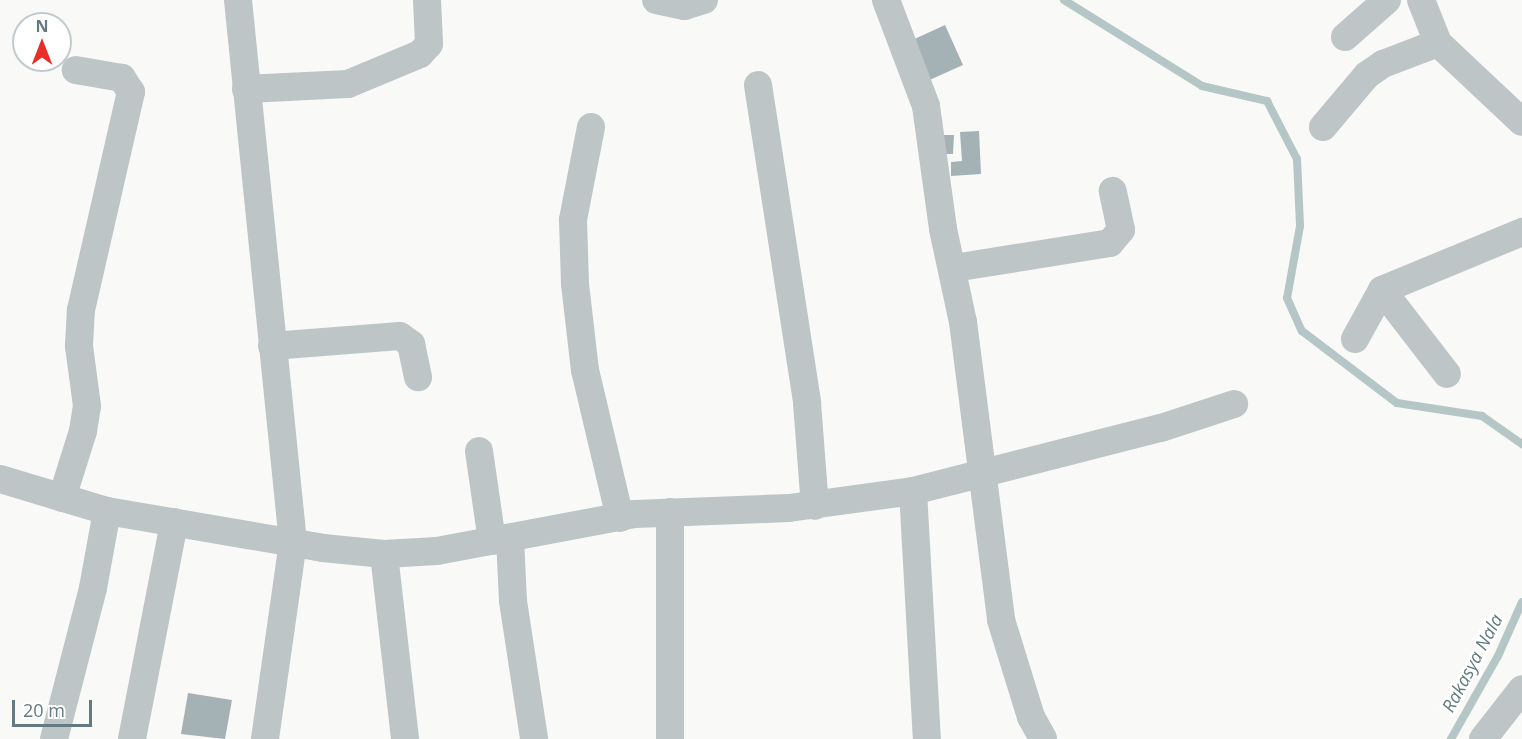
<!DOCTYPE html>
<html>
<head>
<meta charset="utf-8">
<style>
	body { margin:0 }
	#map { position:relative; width:1522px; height:739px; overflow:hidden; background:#f9f9f7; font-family:"Open Sans",sans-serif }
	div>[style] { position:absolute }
	.stream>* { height:8px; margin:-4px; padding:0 4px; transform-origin:4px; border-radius:4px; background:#b5c6c7 }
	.building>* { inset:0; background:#a4b1b5 }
	.minor>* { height:28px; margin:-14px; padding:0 14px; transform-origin:14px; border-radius:14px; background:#bdc5c7 }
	span { translate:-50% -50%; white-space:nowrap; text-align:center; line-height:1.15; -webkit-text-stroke:6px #fff; paint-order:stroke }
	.water-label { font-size:18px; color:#5e7a7c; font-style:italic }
	.north { position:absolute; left:12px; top:12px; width:60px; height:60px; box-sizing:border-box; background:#fff; border:2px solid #c1cacd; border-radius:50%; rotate:0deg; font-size:16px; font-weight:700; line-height:24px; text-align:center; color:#637a83 }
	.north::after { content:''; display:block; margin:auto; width:21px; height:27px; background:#e92e27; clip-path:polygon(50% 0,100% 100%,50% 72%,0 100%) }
	.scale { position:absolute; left:12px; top:700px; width:80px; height:27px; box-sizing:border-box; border:3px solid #637a83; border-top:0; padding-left:8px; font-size:18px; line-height:21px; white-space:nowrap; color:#637a83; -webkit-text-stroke:4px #fff; paint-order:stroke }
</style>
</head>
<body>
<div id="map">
	<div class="stream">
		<i style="left:1064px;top:0;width:163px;rotate:31.9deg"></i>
		<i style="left:1202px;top:86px;width:67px;rotate:13deg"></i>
		<i style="left:1267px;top:101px;width:65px;rotate:62.7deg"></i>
		<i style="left:1297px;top:159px;width:67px;rotate:87.4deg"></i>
		<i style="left:1300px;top:226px;width:73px;rotate:100.2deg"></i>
		<i style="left:1287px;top:298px;width:36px;rotate:66deg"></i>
		<i style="left:1302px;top:331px;width:119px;rotate:37.2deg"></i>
		<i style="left:1397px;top:403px;width:86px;rotate:8.7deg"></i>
		<i style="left:1482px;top:416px;width:49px;rotate:35deg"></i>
		<i style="left:1451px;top:739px;width:95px;rotate:-60.5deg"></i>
		<i style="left:1498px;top:656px;width:59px;rotate:-66deg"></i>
	</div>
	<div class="building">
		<i style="clip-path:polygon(945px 25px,963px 65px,925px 82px,908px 42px)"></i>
		<i style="clip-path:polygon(979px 131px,981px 174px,951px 176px,951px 162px,962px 161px,960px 132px)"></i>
		<i style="clip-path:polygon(941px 135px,954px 135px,953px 154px,940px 154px)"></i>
		<i style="clip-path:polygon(188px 693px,232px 700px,225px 739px,181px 734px)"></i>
	</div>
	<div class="minor">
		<i style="left:238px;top:0;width:545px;rotate:84.21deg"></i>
		<i style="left:293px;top:542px;width:199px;rotate:98.1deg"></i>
		<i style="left:656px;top:0;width:29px;rotate:12deg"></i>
		<i style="left:684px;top:6px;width:21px;rotate:-17deg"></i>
		<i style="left:886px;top:0;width:113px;rotate:69.3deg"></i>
		<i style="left:926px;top:106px;width:124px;rotate:82.1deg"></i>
		<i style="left:943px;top:229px;width:95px;rotate:77.9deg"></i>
		<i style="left:963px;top:322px;width:300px;rotate:82.7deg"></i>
		<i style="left:1001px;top:620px;width:102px;rotate:72.8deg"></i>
		<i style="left:1031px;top:717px;width:25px;rotate:61deg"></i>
		<i style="left:1421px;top:0;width:46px;rotate:68.4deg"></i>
		<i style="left:1438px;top:43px;width:115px;rotate:43.2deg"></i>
		<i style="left:1345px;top:37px;width:56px;rotate:-41.4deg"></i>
		<i style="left:758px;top:85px;width:322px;rotate:81.2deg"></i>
		<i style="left:807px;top:403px;width:103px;rotate:85.6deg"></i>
		<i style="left:246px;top:89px;width:102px;rotate:-2.8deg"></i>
		<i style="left:348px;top:84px;width:78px;rotate:-22.6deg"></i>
		<i style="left:420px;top:54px;width:13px;rotate:-48deg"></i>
		<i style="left:429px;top:44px;width:44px;rotate:-92.6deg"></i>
		<i style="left:591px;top:127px;width:95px;rotate:101deg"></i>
		<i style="left:573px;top:220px;width:64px;rotate:88.2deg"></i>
		<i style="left:575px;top:284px;width:87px;rotate:83.4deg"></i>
		<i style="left:585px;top:370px;width:152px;rotate:76.7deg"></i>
		<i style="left:1323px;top:127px;width:68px;rotate:-49.8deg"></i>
		<i style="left:1367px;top:75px;width:19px;rotate:-35deg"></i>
		<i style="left:1383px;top:64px;width:59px;rotate:-20.9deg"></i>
		<i style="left:954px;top:268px;width:158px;rotate:-9.1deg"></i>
		<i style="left:1110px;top:243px;width:17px;rotate:-50deg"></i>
		<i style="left:1121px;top:230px;width:40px;rotate:-102deg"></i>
		<i style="left:1382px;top:290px;width:106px;rotate:52.3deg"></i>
		<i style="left:1355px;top:339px;width:56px;rotate:-61.1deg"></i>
		<i style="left:1382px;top:290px;width:152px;rotate:-22.5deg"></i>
		<i style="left:272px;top:346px;width:128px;rotate:-4.5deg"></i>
		<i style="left:400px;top:336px;width:14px;rotate:36deg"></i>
		<i style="left:411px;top:344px;width:34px;rotate:78deg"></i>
		<i style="left:479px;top:451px;width:91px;rotate:81.8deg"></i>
		<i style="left:0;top:479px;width:112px;rotate:16.7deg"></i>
		<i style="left:107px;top:511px;width:219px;rotate:9.7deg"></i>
		<i style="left:323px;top:548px;width:61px;rotate:5.6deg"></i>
		<i style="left:384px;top:554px;width:53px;rotate:-3.2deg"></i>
		<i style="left:437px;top:551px;width:201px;rotate:-10.6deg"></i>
		<i style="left:635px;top:514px;width:154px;rotate:-2.2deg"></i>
		<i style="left:789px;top:508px;width:125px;rotate:-7.8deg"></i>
		<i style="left:913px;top:491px;width:256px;rotate:-14.3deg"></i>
		<i style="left:1161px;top:428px;width:77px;rotate:-18.2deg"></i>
		<i style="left:913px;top:491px;width:248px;rotate:86.8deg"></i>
		<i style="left:62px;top:498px;width:70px;rotate:-72.6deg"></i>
		<i style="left:83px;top:431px;width:25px;rotate:-81deg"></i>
		<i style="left:87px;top:406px;width:61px;rotate:-97.6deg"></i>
		<i style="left:79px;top:346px;width:36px;rotate:-87deg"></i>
		<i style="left:81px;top:310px;width:224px;rotate:-77.1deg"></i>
		<i style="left:131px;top:92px;width:17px;rotate:-123deg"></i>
		<i style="left:122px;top:78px;width:47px;rotate:-170.1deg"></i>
		<i style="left:510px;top:538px;width:63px;rotate:87.3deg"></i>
		<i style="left:513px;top:601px;width:140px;rotate:81.3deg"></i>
		<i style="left:384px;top:554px;width:186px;rotate:83.5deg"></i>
		<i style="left:54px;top:739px;width:156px;rotate:-75.5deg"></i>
		<i style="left:93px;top:588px;width:78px;rotate:-79.7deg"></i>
		<i style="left:132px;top:739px;width:221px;rotate:-79deg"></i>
		<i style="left:670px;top:739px;width:227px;rotate:-90deg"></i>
		<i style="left:1483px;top:739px;width:63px;rotate:-52deg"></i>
	</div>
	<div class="water-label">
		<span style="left:1472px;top:663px;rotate:-62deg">Rakasya Nala</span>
	</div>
	<div class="north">N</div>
	<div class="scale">20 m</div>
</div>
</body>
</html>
